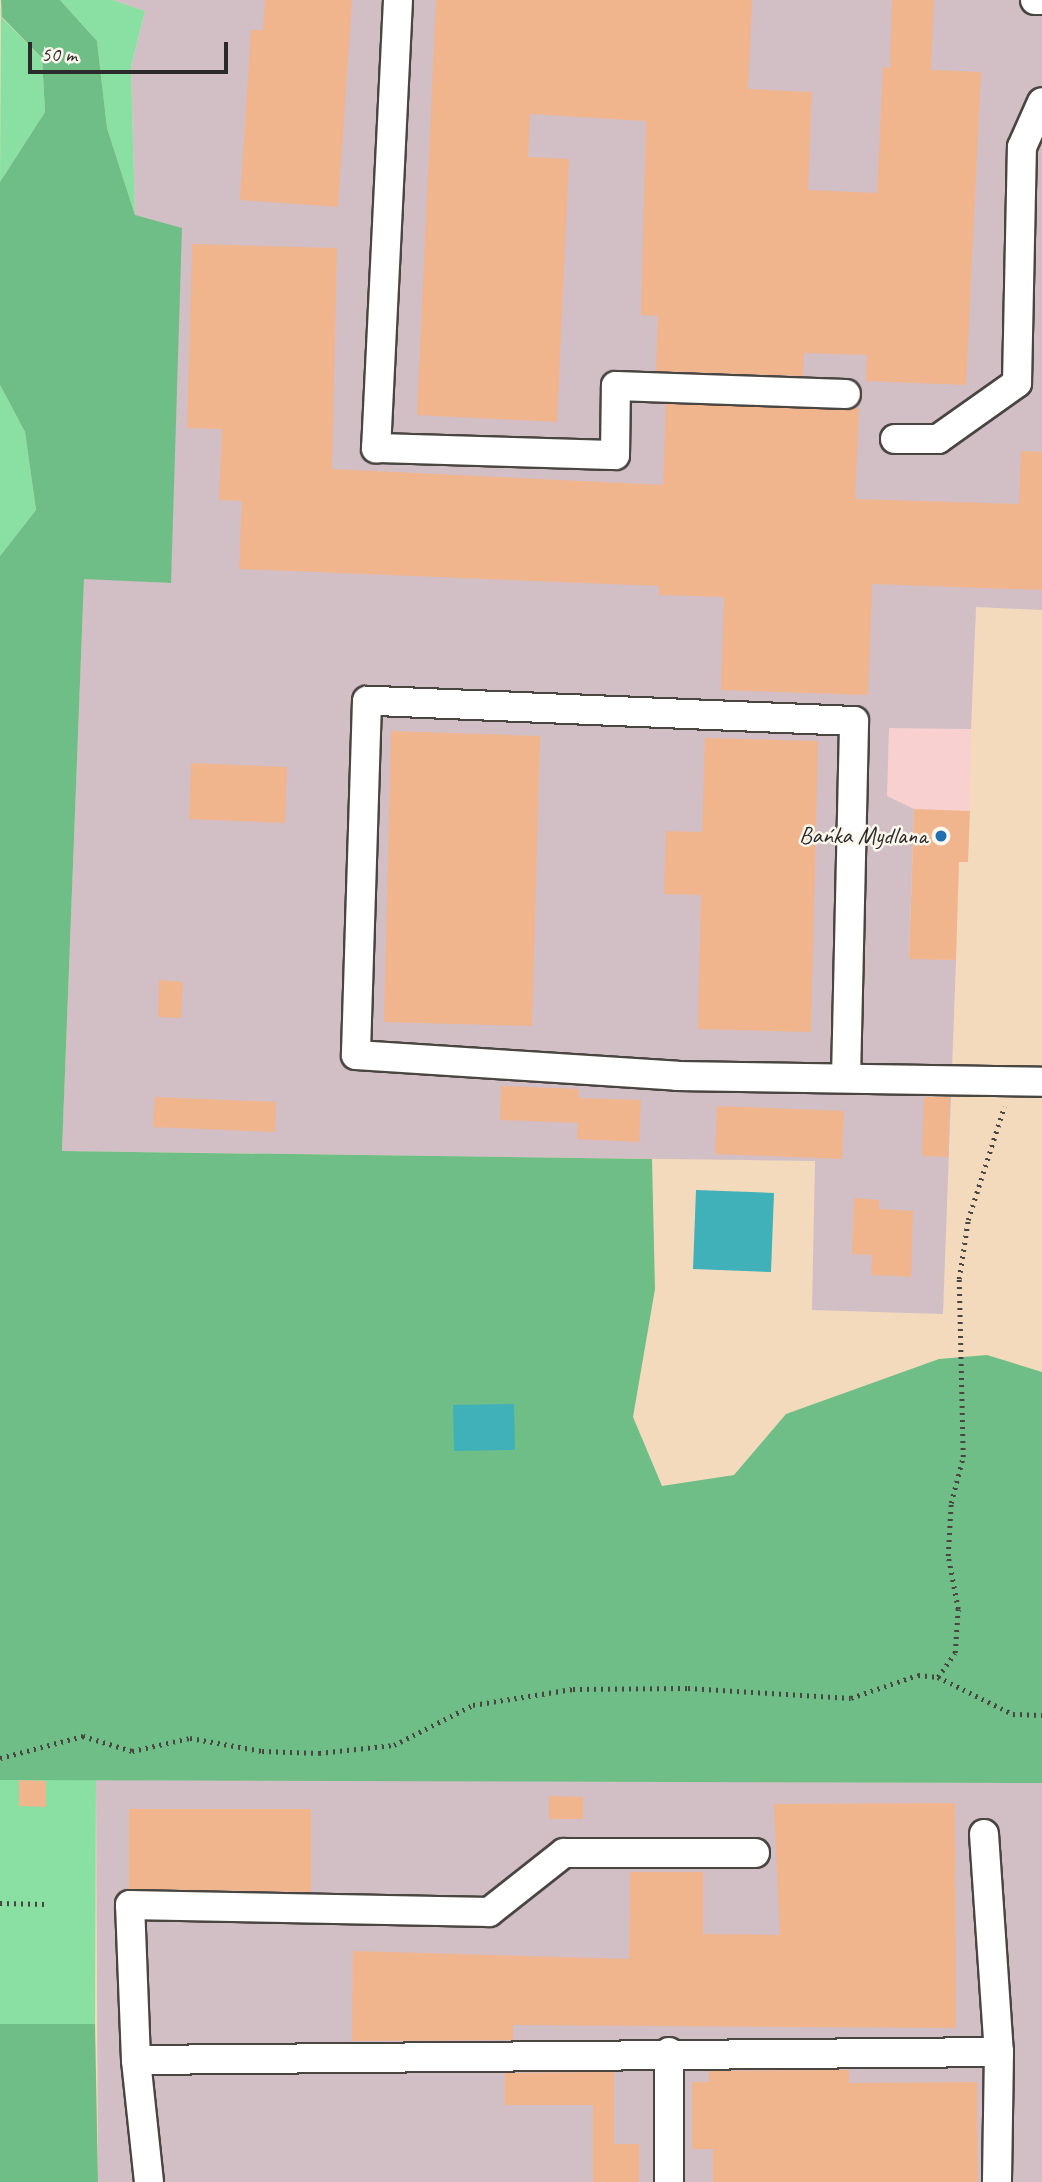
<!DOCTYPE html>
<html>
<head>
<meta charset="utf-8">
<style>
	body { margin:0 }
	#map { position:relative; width:1042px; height:2182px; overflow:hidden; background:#f3dabd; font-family:Caveat,sans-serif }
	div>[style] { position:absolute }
	.built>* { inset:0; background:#f7d0cf }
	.industrial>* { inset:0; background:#d2bec5 }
	.green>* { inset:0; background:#8ae0a2 }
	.forest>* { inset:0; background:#6fbe88 }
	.water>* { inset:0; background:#41b1b9 }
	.building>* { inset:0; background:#f1b58d }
	.path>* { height:4.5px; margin-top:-2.25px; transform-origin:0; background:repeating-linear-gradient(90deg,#494541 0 2px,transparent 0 7px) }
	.roads { filter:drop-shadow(2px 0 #494541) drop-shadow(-2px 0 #494541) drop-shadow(0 2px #494541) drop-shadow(0 -2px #494541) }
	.minor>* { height:28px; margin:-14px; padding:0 14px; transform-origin:14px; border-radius:14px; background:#fff }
	.dots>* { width:19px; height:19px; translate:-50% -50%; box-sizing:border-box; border:4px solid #fbf7ec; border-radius:50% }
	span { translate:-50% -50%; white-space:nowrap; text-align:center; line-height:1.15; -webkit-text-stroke:5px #fbf7ec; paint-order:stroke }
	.poi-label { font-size:24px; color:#2b2b2b }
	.right { translate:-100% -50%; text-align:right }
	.scale { position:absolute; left:28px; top:42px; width:200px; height:32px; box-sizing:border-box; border:4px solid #2b2b2b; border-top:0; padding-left:9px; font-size:21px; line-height:24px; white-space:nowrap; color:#2b2b2b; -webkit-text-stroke:5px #fbf7ec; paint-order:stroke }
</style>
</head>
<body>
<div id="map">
	<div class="built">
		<i style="clip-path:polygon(889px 727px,971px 729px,968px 862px,959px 863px,956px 960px,909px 959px,914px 809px,887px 796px)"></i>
	</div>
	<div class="industrial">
		<i style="clip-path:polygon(113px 0,1042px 0,1042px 610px,976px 607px,971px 729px,889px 728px,887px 796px,914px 809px,909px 958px,956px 960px,943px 1314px,812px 1310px,815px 1161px,62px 1151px,84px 578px,170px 583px,135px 215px,131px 67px,145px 11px)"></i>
		<i style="clip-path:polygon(96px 1780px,1042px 1783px,1042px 2182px,98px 2182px)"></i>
	</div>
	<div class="green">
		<i style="clip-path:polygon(1px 0,2px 18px,42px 58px,45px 112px,0 182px)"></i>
		<i style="clip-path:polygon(60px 0,113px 0,145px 11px,131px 67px,135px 215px,107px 128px,97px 41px)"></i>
		<i style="clip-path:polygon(0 385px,25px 432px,36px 510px,0 556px)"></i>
		<i style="clip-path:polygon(0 1780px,96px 1780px,95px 2024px,0 2024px)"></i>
	</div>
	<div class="forest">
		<i style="clip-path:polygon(1px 0,60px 0,97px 41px,107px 128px,135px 215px,182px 228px,171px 583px,84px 579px,62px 1151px,652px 1159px,655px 1289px,633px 1417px,662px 1486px,734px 1475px,786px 1414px,939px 1359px,987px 1355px,1042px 1372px,1042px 1783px,0 1780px,0 556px,36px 510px,25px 432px,0 385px,0 182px,45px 112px,42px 58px,2px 17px)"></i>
		<i style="clip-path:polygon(0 2024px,95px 2024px,98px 2182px,0 2182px)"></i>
	</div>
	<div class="water">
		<i style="clip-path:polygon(696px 1190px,774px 1193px,771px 1272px,693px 1269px)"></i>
		<i style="clip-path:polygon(514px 1404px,515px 1450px,454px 1451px,453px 1405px)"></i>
	</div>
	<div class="building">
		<i style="clip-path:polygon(265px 0,352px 0,338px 207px,240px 200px,251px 30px,263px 30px)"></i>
		<i style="clip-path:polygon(436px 0,752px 0,748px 89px,812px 92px,808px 190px,877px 193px,883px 67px,890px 68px,892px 0,934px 0,931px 70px,981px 72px,966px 385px,866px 381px,867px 355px,804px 353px,803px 376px,656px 371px,658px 316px,641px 315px,646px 121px,530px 114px,528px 157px,569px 159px,557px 422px,417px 415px)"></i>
		<i style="clip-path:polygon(192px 244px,337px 248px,332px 469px,663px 485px,666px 404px,859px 408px,855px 499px,1019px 504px,1021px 451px,1042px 452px,1042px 590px,872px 584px,868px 695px,721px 690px,724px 597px,659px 595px,659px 586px,239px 569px,242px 501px,219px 500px,222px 429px,187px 428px)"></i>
		<i style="clip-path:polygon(391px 731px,540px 736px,532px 1026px,384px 1022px)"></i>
		<i style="clip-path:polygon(705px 738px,818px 741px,811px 1032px,698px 1029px,701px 895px,664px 894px,666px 831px,702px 832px)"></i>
		<i style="clip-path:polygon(191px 763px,287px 767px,285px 823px,189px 819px)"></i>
		<i style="clip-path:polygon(914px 809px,970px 811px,968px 862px,959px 862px,956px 960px,909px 959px)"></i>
		<i style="clip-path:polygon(159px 980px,183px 982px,181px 1018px,158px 1017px)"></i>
		<i style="clip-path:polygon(501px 1086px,579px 1089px,579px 1098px,641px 1100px,639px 1142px,577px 1139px,578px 1123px,500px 1120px)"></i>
		<i style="clip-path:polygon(155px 1097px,276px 1102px,275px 1132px,153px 1127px)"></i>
		<i style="clip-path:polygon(924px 1097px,950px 1097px,948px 1157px,922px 1156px)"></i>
		<i style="clip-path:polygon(717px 1106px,844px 1111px,842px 1159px,715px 1154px)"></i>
		<i style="clip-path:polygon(854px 1198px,879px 1200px,879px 1209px,913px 1211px,911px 1277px,871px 1275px,872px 1255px,852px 1254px)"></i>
		<i style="clip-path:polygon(19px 1780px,46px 1781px,46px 1807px,19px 1806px)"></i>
		<i style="clip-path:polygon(549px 1796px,583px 1797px,583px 1819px,549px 1819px)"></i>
		<i style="clip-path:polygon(955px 1803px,956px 2028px,513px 2025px,513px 2040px,352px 2041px,353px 1951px,629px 1959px,630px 1872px,703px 1872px,703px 1934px,780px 1935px,774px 1804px)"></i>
		<i style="clip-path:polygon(129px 1809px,311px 1809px,311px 1892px,129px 1889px)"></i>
		<i style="clip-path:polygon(849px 2070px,849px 2083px,977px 2082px,978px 2182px,713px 2182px,713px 2149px,692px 2149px,692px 2082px,709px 2082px,709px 2071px)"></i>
		<i style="clip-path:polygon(614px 2072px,614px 2144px,639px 2144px,639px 2182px,593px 2182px,593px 2105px,505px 2105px,505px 2073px)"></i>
	</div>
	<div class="path">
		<i style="left:938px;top:1677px;width:29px;rotate:-55deg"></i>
		<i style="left:955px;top:1653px;width:44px;rotate:-86.1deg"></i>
		<i style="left:958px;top:1609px;width:54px;rotate:-100.7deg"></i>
		<i style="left:948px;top:1556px;width:53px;rotate:-86.8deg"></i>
		<i style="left:951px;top:1503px;width:48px;rotate:-75.4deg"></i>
		<i style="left:963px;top:1457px;width:178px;rotate:-91.3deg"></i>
		<i style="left:959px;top:1279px;width:60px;rotate:-81.3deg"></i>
		<i style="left:968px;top:1220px;width:119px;rotate:-72.3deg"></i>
		<i style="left:0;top:1758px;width:86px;rotate:-14.8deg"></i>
		<i style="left:83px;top:1736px;width:51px;rotate:17deg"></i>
		<i style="left:132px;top:1751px;width:59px;rotate:-12.6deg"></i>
		<i style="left:190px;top:1738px;width:73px;rotate:10.2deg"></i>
		<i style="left:262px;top:1751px;width:57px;rotate:2deg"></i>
		<i style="left:319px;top:1753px;width:75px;rotate:-6.1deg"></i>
		<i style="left:394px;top:1745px;width:89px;rotate:-26.9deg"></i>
		<i style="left:473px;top:1705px;width:101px;rotate:-9.1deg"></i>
		<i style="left:573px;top:1689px;width:115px;rotate:-0.5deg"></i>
		<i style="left:688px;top:1688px;width:163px;rotate:3.5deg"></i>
		<i style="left:851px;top:1698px;width:71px;rotate:-18.9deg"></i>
		<i style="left:918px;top:1675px;width:20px;rotate:6deg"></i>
		<i style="left:938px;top:1677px;width:84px;rotate:26.3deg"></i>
		<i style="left:1013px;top:1714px;width:29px;rotate:2deg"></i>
		<i style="left:0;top:1903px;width:46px;rotate:1.2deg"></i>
	</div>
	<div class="roads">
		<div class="minor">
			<i style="left:398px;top:0;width:449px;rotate:92.8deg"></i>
			<i style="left:376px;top:448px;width:239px;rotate:1.7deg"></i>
			<i style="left:615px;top:455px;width:69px;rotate:-89.2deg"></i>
			<i style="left:616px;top:386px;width:230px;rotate:2deg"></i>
			<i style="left:1035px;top:0;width:6px"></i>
			<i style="left:895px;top:439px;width:43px"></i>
			<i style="left:938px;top:439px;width:97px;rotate:-35.3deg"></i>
			<i style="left:1017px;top:383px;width:236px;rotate:-88.8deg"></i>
			<i style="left:1022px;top:147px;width:49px;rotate:-66deg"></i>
			<i style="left:846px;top:1078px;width:357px;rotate:-88.7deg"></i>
			<i style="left:854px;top:721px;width:487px;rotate:-177.6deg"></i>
			<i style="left:367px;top:701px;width:354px;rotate:91.8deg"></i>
			<i style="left:356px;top:1055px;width:322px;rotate:3.7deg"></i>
			<i style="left:677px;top:1076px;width:365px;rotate:0.9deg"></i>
			<i style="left:984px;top:1834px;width:219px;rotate:86.1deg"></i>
			<i style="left:999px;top:2052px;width:130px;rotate:90.9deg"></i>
			<i style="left:136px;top:2060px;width:155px;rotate:-92.2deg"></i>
			<i style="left:130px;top:1905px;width:359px;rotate:1.1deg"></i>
			<i style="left:489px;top:1912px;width:95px;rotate:-38.2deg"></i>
			<i style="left:564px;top:1853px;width:191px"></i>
			<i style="left:149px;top:2182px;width:123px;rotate:-96.1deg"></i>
			<i style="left:136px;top:2060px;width:863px;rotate:-0.53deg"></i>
			<i style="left:669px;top:2182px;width:130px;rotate:-90deg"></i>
		</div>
	</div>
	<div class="dots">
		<i style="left:941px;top:836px;background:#1f6fb2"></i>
	</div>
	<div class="poi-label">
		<span class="right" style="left:927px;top:836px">Bańka Mydlana</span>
	</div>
	<div class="scale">50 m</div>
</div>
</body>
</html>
